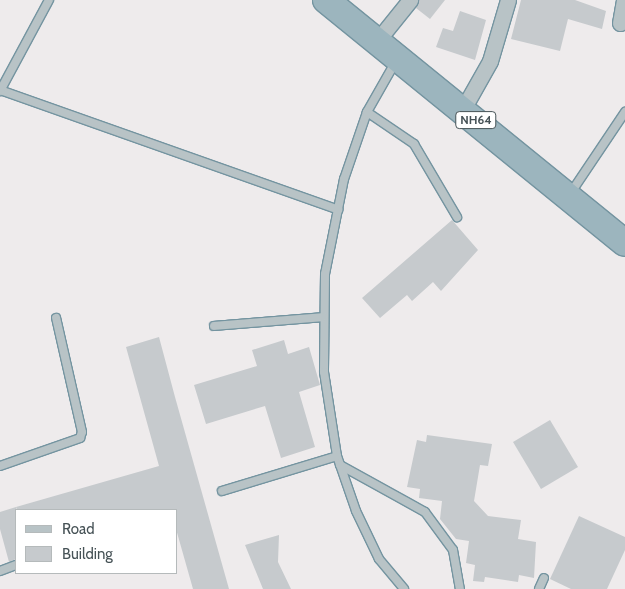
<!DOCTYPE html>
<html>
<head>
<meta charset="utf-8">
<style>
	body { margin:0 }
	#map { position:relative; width:625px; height:589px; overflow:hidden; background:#eeebec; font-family:Cabin,sans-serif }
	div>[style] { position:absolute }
	.building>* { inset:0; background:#c6cacd }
	.roads { filter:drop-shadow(1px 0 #7494a0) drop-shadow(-1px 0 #7494a0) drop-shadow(0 1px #7494a0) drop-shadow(0 -1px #7494a0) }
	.service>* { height:8px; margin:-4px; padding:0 4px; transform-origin:4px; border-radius:4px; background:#b8c3c6 }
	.minor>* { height:15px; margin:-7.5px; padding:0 7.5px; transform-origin:7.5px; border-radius:7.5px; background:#b8c3c6 }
	.trunk>* { height:26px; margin:-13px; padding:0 13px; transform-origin:13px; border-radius:13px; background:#9cb5be }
	span { translate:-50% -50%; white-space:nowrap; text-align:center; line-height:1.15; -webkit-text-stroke:4px #fff; paint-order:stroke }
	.shield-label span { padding:1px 4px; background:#fff; border:1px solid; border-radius:4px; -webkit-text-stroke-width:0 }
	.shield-label { font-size:12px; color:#465256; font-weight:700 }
	.legend { position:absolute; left:15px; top:509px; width:162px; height:65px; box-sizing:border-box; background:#fff; border:1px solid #b5babb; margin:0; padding:6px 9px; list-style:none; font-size:15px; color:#465256 }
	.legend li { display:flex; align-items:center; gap:10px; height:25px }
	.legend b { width:25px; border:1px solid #b5babb }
</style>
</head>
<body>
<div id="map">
	<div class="building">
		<i style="clip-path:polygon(419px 0,445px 0,430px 19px,416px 8px)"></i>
		<i style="clip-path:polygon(521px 0,575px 0,606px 11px,602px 29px,568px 19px,560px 51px,511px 39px)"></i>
		<i style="clip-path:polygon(460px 11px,486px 20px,475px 60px,436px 47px,443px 28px,453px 31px)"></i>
		<i style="clip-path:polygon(452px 220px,478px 250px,441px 291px,433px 282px,412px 301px,407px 295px,380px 318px,362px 298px)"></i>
		<i style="clip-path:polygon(159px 337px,175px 397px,229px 589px,193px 589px,176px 529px,176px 510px,17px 510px,16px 507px,159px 466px,126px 347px)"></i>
		<i style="clip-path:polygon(284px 340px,288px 354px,309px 347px,320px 385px,299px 392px,315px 447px,281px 458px,265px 406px,206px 424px,194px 385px,257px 366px,252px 350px)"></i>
		<i style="clip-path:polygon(550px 420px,578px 467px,541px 489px,513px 442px)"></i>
		<i style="clip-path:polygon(427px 435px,492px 444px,488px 466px,480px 465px,474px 501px,488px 516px,521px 520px,518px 539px,536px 542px,534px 578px,519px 575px,518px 582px,485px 577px,484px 582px,473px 581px,475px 565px,466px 563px,469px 541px,456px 539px,440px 519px,442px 501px,419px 498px,420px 489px,407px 487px,417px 440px,426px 442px)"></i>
		<i style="clip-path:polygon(16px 507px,16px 559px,9px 562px,0 529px,0 512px)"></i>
		<i style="clip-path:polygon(579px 516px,625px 537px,625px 550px,607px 589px,571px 589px,550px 579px)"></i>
		<i style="clip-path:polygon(279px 535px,278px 562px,291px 589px,263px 589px,245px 545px)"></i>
	</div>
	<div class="roads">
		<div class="service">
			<i style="left:396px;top:61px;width:59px;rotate:119.6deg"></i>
			<i style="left:367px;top:112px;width:71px;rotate:108.9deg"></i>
			<i style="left:344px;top:179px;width:97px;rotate:101.3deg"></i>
			<i style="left:325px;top:274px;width:98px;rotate:90.6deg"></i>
			<i style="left:324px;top:372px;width:85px;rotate:81.2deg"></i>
			<i style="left:337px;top:456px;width:58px;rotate:70.9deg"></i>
			<i style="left:356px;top:511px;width:53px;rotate:64.4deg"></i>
			<i style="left:379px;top:559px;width:39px;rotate:50deg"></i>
			<i style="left:0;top:90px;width:359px;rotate:19.5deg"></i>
			<i style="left:0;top:91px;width:103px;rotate:-61.7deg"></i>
			<i style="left:367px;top:112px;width:57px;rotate:34.2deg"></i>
			<i style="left:414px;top:144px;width:85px;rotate:59.5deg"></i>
			<i style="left:570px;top:194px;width:99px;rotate:-56.1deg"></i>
			<i style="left:214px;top:326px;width:110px;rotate:-4.7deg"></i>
			<i style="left:340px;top:465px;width:97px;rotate:28.9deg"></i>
			<i style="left:425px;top:512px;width:47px;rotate:53.6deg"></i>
			<i style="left:453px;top:550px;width:40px;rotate:80deg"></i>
			<i style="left:0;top:466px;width:85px;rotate:-19.3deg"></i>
			<i style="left:80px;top:438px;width:6px;rotate:-72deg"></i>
			<i style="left:82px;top:432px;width:117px;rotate:-102.8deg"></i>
			<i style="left:222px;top:491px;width:120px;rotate:-16.9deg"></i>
			<i style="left:0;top:571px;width:17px;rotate:-21deg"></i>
			<i style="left:539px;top:589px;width:12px;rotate:-66deg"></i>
		</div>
		<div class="minor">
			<i style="left:620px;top:23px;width:23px;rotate:-80deg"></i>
			<i style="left:377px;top:41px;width:53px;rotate:-51.2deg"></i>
			<i style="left:463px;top:109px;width:55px;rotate:-60.6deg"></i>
			<i style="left:490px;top:61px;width:64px;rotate:-73.6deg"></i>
		</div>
		<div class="trunk">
			<i style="left:326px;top:0;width:385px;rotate:39.1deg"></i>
		</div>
	</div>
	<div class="shield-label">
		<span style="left:476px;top:120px">NH64</span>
	</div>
	<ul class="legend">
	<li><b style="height:6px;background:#b8c3c6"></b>Road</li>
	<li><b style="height:14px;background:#c6cacd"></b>Building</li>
	</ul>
</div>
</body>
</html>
